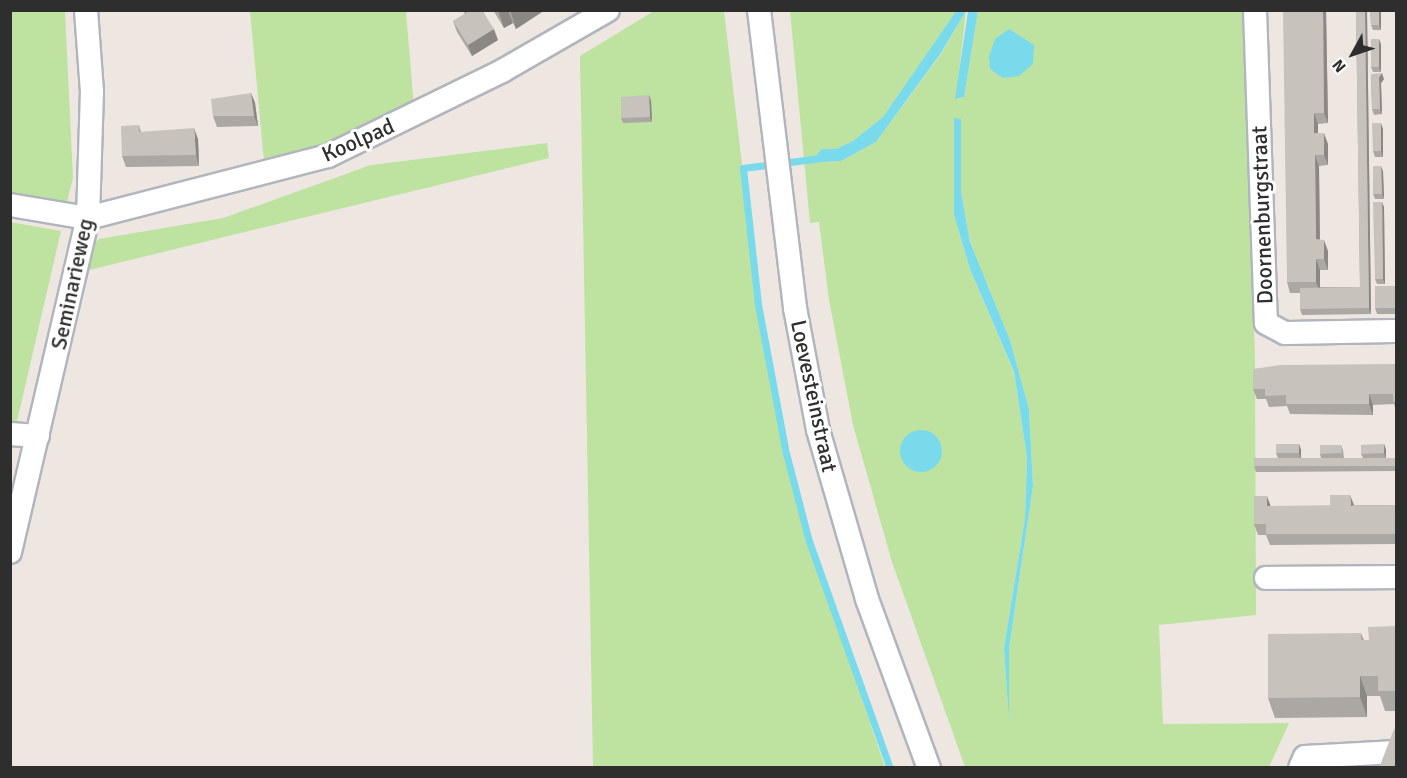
<!DOCTYPE html>
<html>
<head>
<meta charset="utf-8">
<style>
	body { margin:0 }
	#map { position:relative; width:1407px; height:778px; overflow:hidden; background:#eee7e1; font-family:Signika,sans-serif }
	div>[style] { position:absolute }
	.green>* { inset:0; background:#bee2a0 }
	.water>* { inset:0; background:#79daec }
	.round { border-radius:50% }
	.stream>* { height:7px; margin:-3.5px; padding:0 3.5px; transform-origin:3.5px; border-radius:3.5px; background:#79daec }
	.roads { filter:drop-shadow(2px 0 #b1b5bd) drop-shadow(-2px 0 #b1b5bd) drop-shadow(0 2px #b1b5bd) drop-shadow(0 -2px #b1b5bd) }
	.minor>* { height:22px; margin:-11px; padding:0 11px; transform-origin:11px; border-radius:11px; background:#fff }
	.wall>* { inset:0; background:#aba7a2 }
	.shaded-wall>* { inset:0; background:#8b8884 }
	.building>* { inset:0; background:#c7c2bc }
	span { translate:-50% -50%; white-space:nowrap; text-align:center; line-height:1.15; -webkit-text-stroke:6px #fff; paint-order:stroke }
	.street-label { font-size:22px; color:#2e2e2e }
	.frame { position:absolute; inset:0; border:12px solid #2e2e2e; pointer-events:none }
	.north { position:absolute; left:1323px; top:24px; width:60px; height:60px; -webkit-text-stroke:4px #fff; paint-order:stroke; rotate:230deg; font-size:16px; font-weight:700; line-height:24px; text-align:center; color:#2e2e2e }
	.north::after { content:''; display:block; margin:auto; width:21px; height:27px; background:#2e2e2e; clip-path:polygon(50% 0,100% 100%,50% 72%,0 100%) }
</style>
</head>
<body>
<div id="map">
	<div class="green">
		<i style="clip-path:polygon(10px 11px,65px 11px,73px 178px,66px 206px,11px 197px)"></i>
		<i style="clip-path:polygon(250px 11px,406px 11px,414px 108px,265px 172px)"></i>
		<i style="clip-path:polygon(654px 11px,724px 11px,751px 241px,778px 422px,819px 572px,885px 767px,593px 767px,580px 56px)"></i>
		<i style="clip-path:polygon(evenodd,790px 11px,957px 11px,883px 117px,853px 141px,836px 149px,822px 149px,823px 162px,841px 161px,876px 142px,941px 54px,966px 11px,956px 99px,964px 97px,978px 11px,1242px 11px,1255px 355px,1256px 615px,1159px 625px,1163px 724px,1289px 723px,1269px 767px,965px 767px,892px 562px,853px 425px,829px 300px,819px 222px,810px 223px,790px 11px,954px 119px,961px 120px,961px 191px,970px 242px,1010px 340px,1029px 409px,1033px 486px,1009px 648px,1009px 721px,1004px 648px,1025px 518px,1027px 458px,1014px 373px,970px 269px,954px 215px,954px 119px)"></i>
		<i style="clip-path:polygon(547px 143px,549px 158px,85px 271px,93px 244px,99px 239px,223px 218px,371px 165px)"></i>
		<i style="clip-path:polygon(10px 222px,61px 231px,15px 430px,10px 429px)"></i>
	</div>
	<div class="water">
		<i style="clip-path:polygon(957px 10px,966px 11px,941px 53px,876px 142px,841px 161px,822px 162px,822px 157px,814px 158px,822px 149px,836px 149px,853px 141px,883px 117px)"></i>
		<i style="clip-path:polygon(968px 11px,978px 11px,964px 97px,955px 99px)"></i>
		<i style="clip-path:polygon(1009px 29px,1034px 45px,1033px 64px,1019px 76px,1003px 78px,990px 69px,989px 56px,995px 39px)"></i>
		<i style="clip-path:polygon(954px 118px,961px 119px,961px 191px,970px 242px,1010px 340px,1029px 409px,1033px 486px,1009px 648px,1009px 721px,1004px 648px,1025px 518px,1027px 458px,1014px 372px,970px 269px,954px 215px)"></i>
		<i class="round" style="left:900px;top:430px;width:42px;height:42px"></i>
	</div>
	<div class="stream">
		<i style="left:829px;top:157px;width:87px;rotate:172.7deg"></i>
		<i style="left:743px;top:168px;width:137px;rotate:83.7deg"></i>
		<i style="left:758px;top:304px;width:152px;rotate:79.4deg"></i>
		<i style="left:786px;top:453px;width:91px;rotate:75.4deg"></i>
		<i style="left:809px;top:541px;width:241px;rotate:70.4deg"></i>
	</div>
	<div class="roads">
		<div class="minor">
			<i style="left:759px;top:10px;width:300px;rotate:83.1deg"></i>
			<i style="left:795px;top:308px;width:124px;rotate:79.3deg"></i>
			<i style="left:818px;top:430px;width:176px;rotate:73.8deg"></i>
			<i style="left:867px;top:599px;width:180px;rotate:69.9deg"></i>
			<i style="left:1255px;top:10px;width:313px;rotate:88deg"></i>
			<i style="left:1266px;top:323px;width:21px;rotate:28deg"></i>
			<i style="left:1285px;top:333px;width:111px;rotate:-1deg"></i>
			<i style="left:10px;top:205px;width:79px;rotate:9.5deg"></i>
			<i style="left:88px;top:218px;width:248px;rotate:-14.5deg"></i>
			<i style="left:328px;top:156px;width:194px;rotate:-26deg"></i>
			<i style="left:502px;top:71px;width:122px;rotate:-29.9deg"></i>
			<i style="left:10px;top:434px;width:28px;rotate:4deg"></i>
			<i style="left:10px;top:552px;width:343px;rotate:-76.9deg"></i>
			<i style="left:88px;top:218px;width:126px;rotate:-88.2deg"></i>
			<i style="left:92px;top:92px;width:82px;rotate:-94.2deg"></i>
			<i style="left:1266px;top:578px;width:130px;rotate:-0.4deg"></i>
			<i style="left:1300px;top:768px;width:12px;rotate:-66deg"></i>
			<i style="left:1305px;top:757px;width:91px;rotate:-3.1deg"></i>
		</div>
	</div>
	<div class="wall">
		<i style="clip-path:polygon(462px 10px,482px 10px,498px 40px,472px 56px,457px 32px,453px 21px,465px 14px)"></i>
		<i style="clip-path:polygon(493px 10px,545px 10px,516px 29px,513px 23px,504px 28px)"></i>
		<i style="clip-path:polygon(1326px 10px,1328px 123px,1318px 124px,1318px 133px,1328px 144px,1328px 165px,1319px 166px,1320px 240px,1328px 251px,1328px 270px,1320px 270px,1320px 287px,1360px 287px,1356px 10px,1367px 10px,1371px 314px,1302px 315px,1300px 309px,1300px 293px,1290px 293px,1287px 282px)"></i>
		<i style="clip-path:polygon(1370px 10px,1381px 10px,1381px 30px,1373px 30px,1371px 25px)"></i>
		<i style="clip-path:polygon(1381px 44px,1381px 72px,1373px 72px,1371px 67px)"></i>
		<i style="clip-path:polygon(1371px 74px,1384px 79px,1381px 83px,1382px 114px,1374px 115px,1372px 109px)"></i>
		<i style="clip-path:polygon(251px 93px,255px 103px,258px 126px,217px 127px,213px 116px)"></i>
		<i style="clip-path:polygon(649px 95px,651px 101px,652px 122px,623px 123px,621px 118px)"></i>
		<i style="clip-path:polygon(139px 125px,141px 132px,198px 139px,199px 166px,126px 167px,122px 156px)"></i>
		<i style="clip-path:polygon(1383px 129px,1383px 157px,1375px 157px,1373px 151px)"></i>
		<i style="clip-path:polygon(1383px 171px,1384px 199px,1375px 199px,1373px 194px)"></i>
		<i style="clip-path:polygon(1384px 207px,1385px 284px,1377px 284px,1375px 279px)"></i>
		<i style="clip-path:polygon(1396px 286px,1396px 314px,1377px 314px,1375px 308px)"></i>
		<i style="clip-path:polygon(1396px 364px,1396px 412px,1394px 404px,1373px 405px,1373px 415px,1290px 414px,1287px 406px,1269px 407px,1266px 399px,1257px 399px,1253px 389px)"></i>
		<i style="clip-path:polygon(1299px 444px,1301px 450px,1301px 458px,1321px 458px,1320px 454px,1341px 445px,1343px 450px,1344px 458px,1363px 458px,1361px 454px,1384px 444px,1386px 450px,1386px 458px,1396px 458px,1396px 471px,1256px 472px,1254px 466px,1278px 458px,1276px 453px)"></i>
		<i style="clip-path:polygon(1396px 505px,1396px 544px,1270px 545px,1266px 535px,1258px 535px,1254px 524px,1271px 506px)"></i>
		<i style="clip-path:polygon(1396px 626px,1396px 711px,1385px 711px,1380px 696px,1367px 696px,1367px 717px,1275px 718px,1268px 698px,1361px 633px,1364px 640px,1369px 640px)"></i>
	</div>
	<div class="shaded-wall">
		<i style="clip-path:polygon(498px 10px,508px 10px,513px 23px,504px 28px)"></i>
		<i style="clip-path:polygon(510px 10px,545px 10px,516px 29px)"></i>
		<i style="clip-path:polygon(1323px 10px,1326px 10px,1328px 123px,1324px 113px)"></i>
		<i style="clip-path:polygon(1365px 10px,1367px 10px,1371px 314px,1369px 308px)"></i>
		<i style="clip-path:polygon(1379px 10px,1381px 10px,1381px 30px,1379px 25px)"></i>
		<i style="clip-path:polygon(494px 29px,498px 40px,472px 56px,468px 45px)"></i>
		<i style="clip-path:polygon(1379px 39px,1381px 44px,1381px 72px,1379px 67px)"></i>
		<i style="clip-path:polygon(1382px 73px,1384px 79px,1381px 83px,1382px 114px,1380px 109px,1379px 77px)"></i>
		<i style="clip-path:polygon(251px 93px,255px 103px,258px 126px,254px 116px)"></i>
		<i style="clip-path:polygon(649px 95px,651px 101px,652px 122px,650px 117px)"></i>
		<i style="clip-path:polygon(1314px 113px,1318px 124px,1318px 144px,1314px 133px)"></i>
		<i style="clip-path:polygon(1381px 123px,1383px 129px,1383px 157px,1381px 151px)"></i>
		<i style="clip-path:polygon(194px 128px,198px 139px,199px 166px,196px 155px)"></i>
		<i style="clip-path:polygon(1324px 133px,1328px 144px,1328px 165px,1324px 155px)"></i>
		<i style="clip-path:polygon(1315px 155px,1319px 166px,1320px 250px,1316px 239px)"></i>
		<i style="clip-path:polygon(1381px 166px,1383px 171px,1384px 199px,1382px 194px)"></i>
		<i style="clip-path:polygon(1382px 202px,1384px 207px,1385px 284px,1383px 279px)"></i>
		<i style="clip-path:polygon(1324px 240px,1328px 251px,1328px 270px,1324px 259px)"></i>
		<i style="clip-path:polygon(1316px 259px,1320px 270px,1320px 293px,1316px 282px)"></i>
		<i style="clip-path:polygon(1369px 394px,1373px 405px,1373px 415px,1369px 404px)"></i>
		<i style="clip-path:polygon(1299px 444px,1301px 450px,1301px 459px,1299px 453px)"></i>
		<i style="clip-path:polygon(1384px 444px,1386px 450px,1386px 459px,1384px 453px)"></i>
		<i style="clip-path:polygon(1350px 495px,1354px 505px,1351px 506px)"></i>
		<i style="clip-path:polygon(1267px 496px,1271px 507px,1267px 506px)"></i>
		<i style="clip-path:polygon(1360px 676px,1367px 696px,1367px 717px,1360px 697px)"></i>
	</div>
	<div class="building">
		<i style="clip-path:polygon(465px 10px,482px 10px,494px 29px,468px 45px,453px 21px,467px 13px)"></i>
		<i style="clip-path:polygon(1283px 10px,1323px 10px,1324px 113px,1314px 113px,1314px 133px,1324px 133px,1324px 155px,1315px 155px,1316px 239px,1324px 240px,1324px 259px,1316px 259px,1316px 282px,1287px 282px)"></i>
		<i style="clip-path:polygon(1356px 10px,1365px 10px,1369px 308px,1300px 309px,1300px 288px,1360px 287px)"></i>
		<i style="clip-path:polygon(1370px 10px,1379px 10px,1379px 25px,1371px 25px)"></i>
		<i style="clip-path:polygon(1371px 39px,1379px 39px,1379px 67px,1371px 67px)"></i>
		<i style="clip-path:polygon(1382px 73px,1379px 77px,1380px 109px,1372px 109px,1371px 74px)"></i>
		<i style="clip-path:polygon(251px 93px,254px 116px,213px 116px,211px 99px)"></i>
		<i style="clip-path:polygon(649px 95px,650px 117px,621px 118px,621px 97px)"></i>
		<i style="clip-path:polygon(1372px 123px,1381px 123px,1381px 151px,1373px 151px)"></i>
		<i style="clip-path:polygon(139px 125px,139px 132px,194px 128px,196px 155px,122px 156px,121px 126px)"></i>
		<i style="clip-path:polygon(1373px 166px,1381px 166px,1382px 194px,1373px 194px)"></i>
		<i style="clip-path:polygon(1373px 202px,1382px 202px,1383px 279px,1375px 279px)"></i>
		<i style="clip-path:polygon(1375px 286px,1396px 286px,1396px 308px,1375px 308px)"></i>
		<i style="clip-path:polygon(1396px 364px,1396px 401px,1393px 402px,1393px 394px,1369px 394px,1369px 404px,1286px 404px,1286px 395px,1265px 396px,1265px 389px,1253px 389px,1253px 369px,1281px 365px)"></i>
		<i style="clip-path:polygon(1276px 444px,1299px 444px,1299px 453px,1276px 453px)"></i>
		<i style="clip-path:polygon(1384px 444px,1384px 453px,1361px 454px,1361px 445px)"></i>
		<i style="clip-path:polygon(1320px 445px,1341px 445px,1342px 453px,1320px 454px)"></i>
		<i style="clip-path:polygon(1254px 458px,1396px 458px,1396px 466px,1254px 466px)"></i>
		<i style="clip-path:polygon(1330px 495px,1350px 495px,1351px 506px,1396px 505px,1396px 534px,1266px 534px,1266px 524px,1254px 524px,1254px 496px,1267px 496px,1267px 506px,1330px 506px)"></i>
		<i style="clip-path:polygon(1396px 626px,1396px 691px,1378px 691px,1378px 676px,1360px 676px,1360px 697px,1268px 698px,1268px 634px,1361px 633px,1361px 640px,1369px 640px,1368px 627px)"></i>
		<i style="clip-path:polygon(1394px 729px,1396px 730px,1396px 768px,1379px 768px)"></i>
	</div>
	<div class="street-label">
		<span style="left:358px;top:140px;rotate:-24deg">Koolpad</span>
		<span style="left:1262px;top:215px;rotate:-92deg">Doornenburgstraat</span>
		<span style="left:72px;top:284px;rotate:-78deg">Seminarieweg</span>
		<span style="left:814px;top:396px;rotate:78deg">Loevesteinstraat</span>
	</div>
	<div class="frame"></div>
	<div class="north">N</div>
</div>
</body>
</html>
